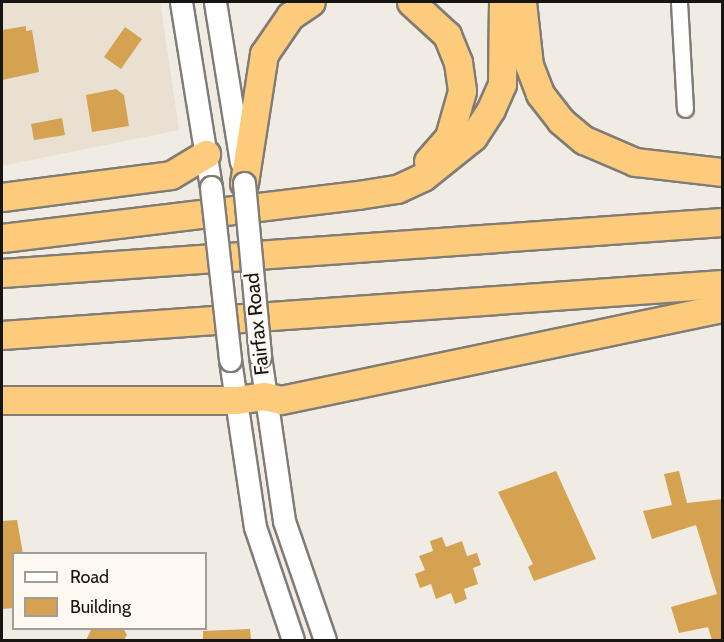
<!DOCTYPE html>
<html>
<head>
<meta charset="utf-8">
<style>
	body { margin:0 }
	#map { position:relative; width:724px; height:642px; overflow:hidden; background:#f0ebe3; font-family:Cabin,sans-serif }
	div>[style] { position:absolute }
	.built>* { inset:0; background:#e9e0d1 }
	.building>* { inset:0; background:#d4a250 }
	.roads { filter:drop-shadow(2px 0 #807c75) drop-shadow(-2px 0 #807c75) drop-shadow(0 2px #807c75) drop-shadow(0 -2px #807c75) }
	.street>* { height:15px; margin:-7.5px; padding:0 7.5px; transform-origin:7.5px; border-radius:7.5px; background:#fff }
	.secondary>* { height:21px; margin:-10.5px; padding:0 10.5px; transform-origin:10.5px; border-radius:10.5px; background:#fff }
	.highway>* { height:27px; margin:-13.5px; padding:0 13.5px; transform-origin:13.5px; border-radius:13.5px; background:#fdcb7c }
	.bridges { filter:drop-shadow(2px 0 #807c75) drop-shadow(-2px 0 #807c75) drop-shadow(0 2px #807c75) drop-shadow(0 -2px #807c75) }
	.secondary-bridge>* { height:21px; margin:-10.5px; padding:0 10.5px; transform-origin:10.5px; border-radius:10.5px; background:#fff }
	span { translate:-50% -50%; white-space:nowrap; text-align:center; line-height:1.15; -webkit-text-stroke:4.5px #fdf8f0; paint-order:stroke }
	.street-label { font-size:20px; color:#171512 }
	.frame { position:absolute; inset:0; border:3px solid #171512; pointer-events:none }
	.legend { position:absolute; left:12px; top:552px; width:195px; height:78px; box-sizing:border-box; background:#fdf8f0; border:2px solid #a19d97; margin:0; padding:8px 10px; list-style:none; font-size:18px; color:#171512 }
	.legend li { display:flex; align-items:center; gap:12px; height:30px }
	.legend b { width:30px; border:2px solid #a19d97 }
</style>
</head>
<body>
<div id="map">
	<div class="built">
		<i style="clip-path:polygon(2px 2px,160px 2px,179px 130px,2px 166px)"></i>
	</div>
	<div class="building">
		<i style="clip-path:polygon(26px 26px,26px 31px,32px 30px,39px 72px,2px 80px,2px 30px)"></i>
		<i style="clip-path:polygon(125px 27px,142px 39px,121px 69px,104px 57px)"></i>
		<i style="clip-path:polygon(116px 89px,124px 95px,129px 126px,92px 132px,86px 95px)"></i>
		<i style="clip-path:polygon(62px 118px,65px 135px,34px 140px,31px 124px)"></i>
		<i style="clip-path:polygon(556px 471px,596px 559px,534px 581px,528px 567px,533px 564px,498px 492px)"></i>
		<i style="clip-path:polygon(679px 471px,687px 503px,723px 499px,723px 640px,712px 640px,708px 627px,679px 633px,671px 607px,717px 594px,696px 525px,652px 539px,643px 511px,672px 505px,664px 474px)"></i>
		<i style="clip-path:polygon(17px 520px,23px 554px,14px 554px,14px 608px,2px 609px,2px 521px)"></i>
		<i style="clip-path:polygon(442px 537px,446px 547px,462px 541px,467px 556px,477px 553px,481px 565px,473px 568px,478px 584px,464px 589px,467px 599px,455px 604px,451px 593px,436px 599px,431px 584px,420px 588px,415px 574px,425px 570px,419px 556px,433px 551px,430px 541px)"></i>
		<i style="clip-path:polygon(92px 628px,123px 628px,127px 635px,124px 640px,86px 640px)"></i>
		<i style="clip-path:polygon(250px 629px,251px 640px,203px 640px,203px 631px)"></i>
	</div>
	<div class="roads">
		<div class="street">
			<i style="left:679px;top:2px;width:107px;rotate:86.8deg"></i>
		</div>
		<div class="secondary">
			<i style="left:181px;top:2px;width:187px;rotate:80.8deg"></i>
			<i style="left:215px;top:2px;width:162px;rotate:80.8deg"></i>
			<i style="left:260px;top:356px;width:167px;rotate:81.7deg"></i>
			<i style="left:284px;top:521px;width:126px;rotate:71deg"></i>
			<i style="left:230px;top:360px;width:169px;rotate:81.5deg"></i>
			<i style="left:255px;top:527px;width:119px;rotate:71.4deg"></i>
		</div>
		<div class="highway">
			<i style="left:411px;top:2px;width:49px;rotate:42.5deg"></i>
			<i style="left:447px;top:35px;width:29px;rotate:68deg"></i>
			<i style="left:458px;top:62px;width:29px;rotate:82deg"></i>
			<i style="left:462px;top:91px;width:48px;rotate:105.8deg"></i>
			<i style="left:449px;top:137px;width:32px;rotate:131deg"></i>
			<i style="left:522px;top:2px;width:63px;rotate:83.7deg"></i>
			<i style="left:529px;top:65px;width:31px;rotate:69deg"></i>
			<i style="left:540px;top:94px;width:34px;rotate:52deg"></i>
			<i style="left:561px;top:121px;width:30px;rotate:40deg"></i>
			<i style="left:584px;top:140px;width:56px;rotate:23.3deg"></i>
			<i style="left:635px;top:162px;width:88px;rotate:6.6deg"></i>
			<i style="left:244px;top:183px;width:131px;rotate:-81.2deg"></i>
			<i style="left:264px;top:54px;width:46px;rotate:-55.6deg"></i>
			<i style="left:290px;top:16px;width:25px;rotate:-34deg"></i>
			<i style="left:2px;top:197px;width:170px;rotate:-7.4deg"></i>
			<i style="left:171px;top:175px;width:41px;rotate:-31deg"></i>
			<i style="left:2px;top:238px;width:359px;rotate:-6.9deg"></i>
			<i style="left:358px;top:195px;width:39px;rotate:-9deg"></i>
			<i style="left:397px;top:189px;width:29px;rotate:-25deg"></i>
			<i style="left:423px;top:177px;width:64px;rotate:-38.7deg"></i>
			<i style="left:473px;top:137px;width:33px;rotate:-57deg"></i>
			<i style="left:491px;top:109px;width:27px;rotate:-66deg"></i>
			<i style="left:502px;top:84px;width:82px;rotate:-89.3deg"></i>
			<i style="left:2px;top:273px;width:722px;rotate:-4.05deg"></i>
			<i style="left:2px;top:335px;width:722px;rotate:-4.05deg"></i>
			<i style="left:2px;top:400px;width:234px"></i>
			<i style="left:236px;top:400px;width:28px;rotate:-8deg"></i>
			<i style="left:264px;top:396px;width:17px;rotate:13deg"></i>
			<i style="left:281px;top:400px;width:450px;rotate:-11.8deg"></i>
		</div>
	</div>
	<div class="bridges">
		<div class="secondary-bridge">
			<i style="left:244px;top:183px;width:174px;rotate:84.7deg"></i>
			<i style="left:211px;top:187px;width:174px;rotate:83.7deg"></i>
		</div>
	</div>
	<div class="street-label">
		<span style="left:257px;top:324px;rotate:-96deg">Fairfax Road</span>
	</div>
	<div class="frame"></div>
	<ul class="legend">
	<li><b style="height:8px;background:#fff"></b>Road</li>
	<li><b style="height:16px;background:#d4a250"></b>Building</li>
	</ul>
</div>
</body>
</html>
